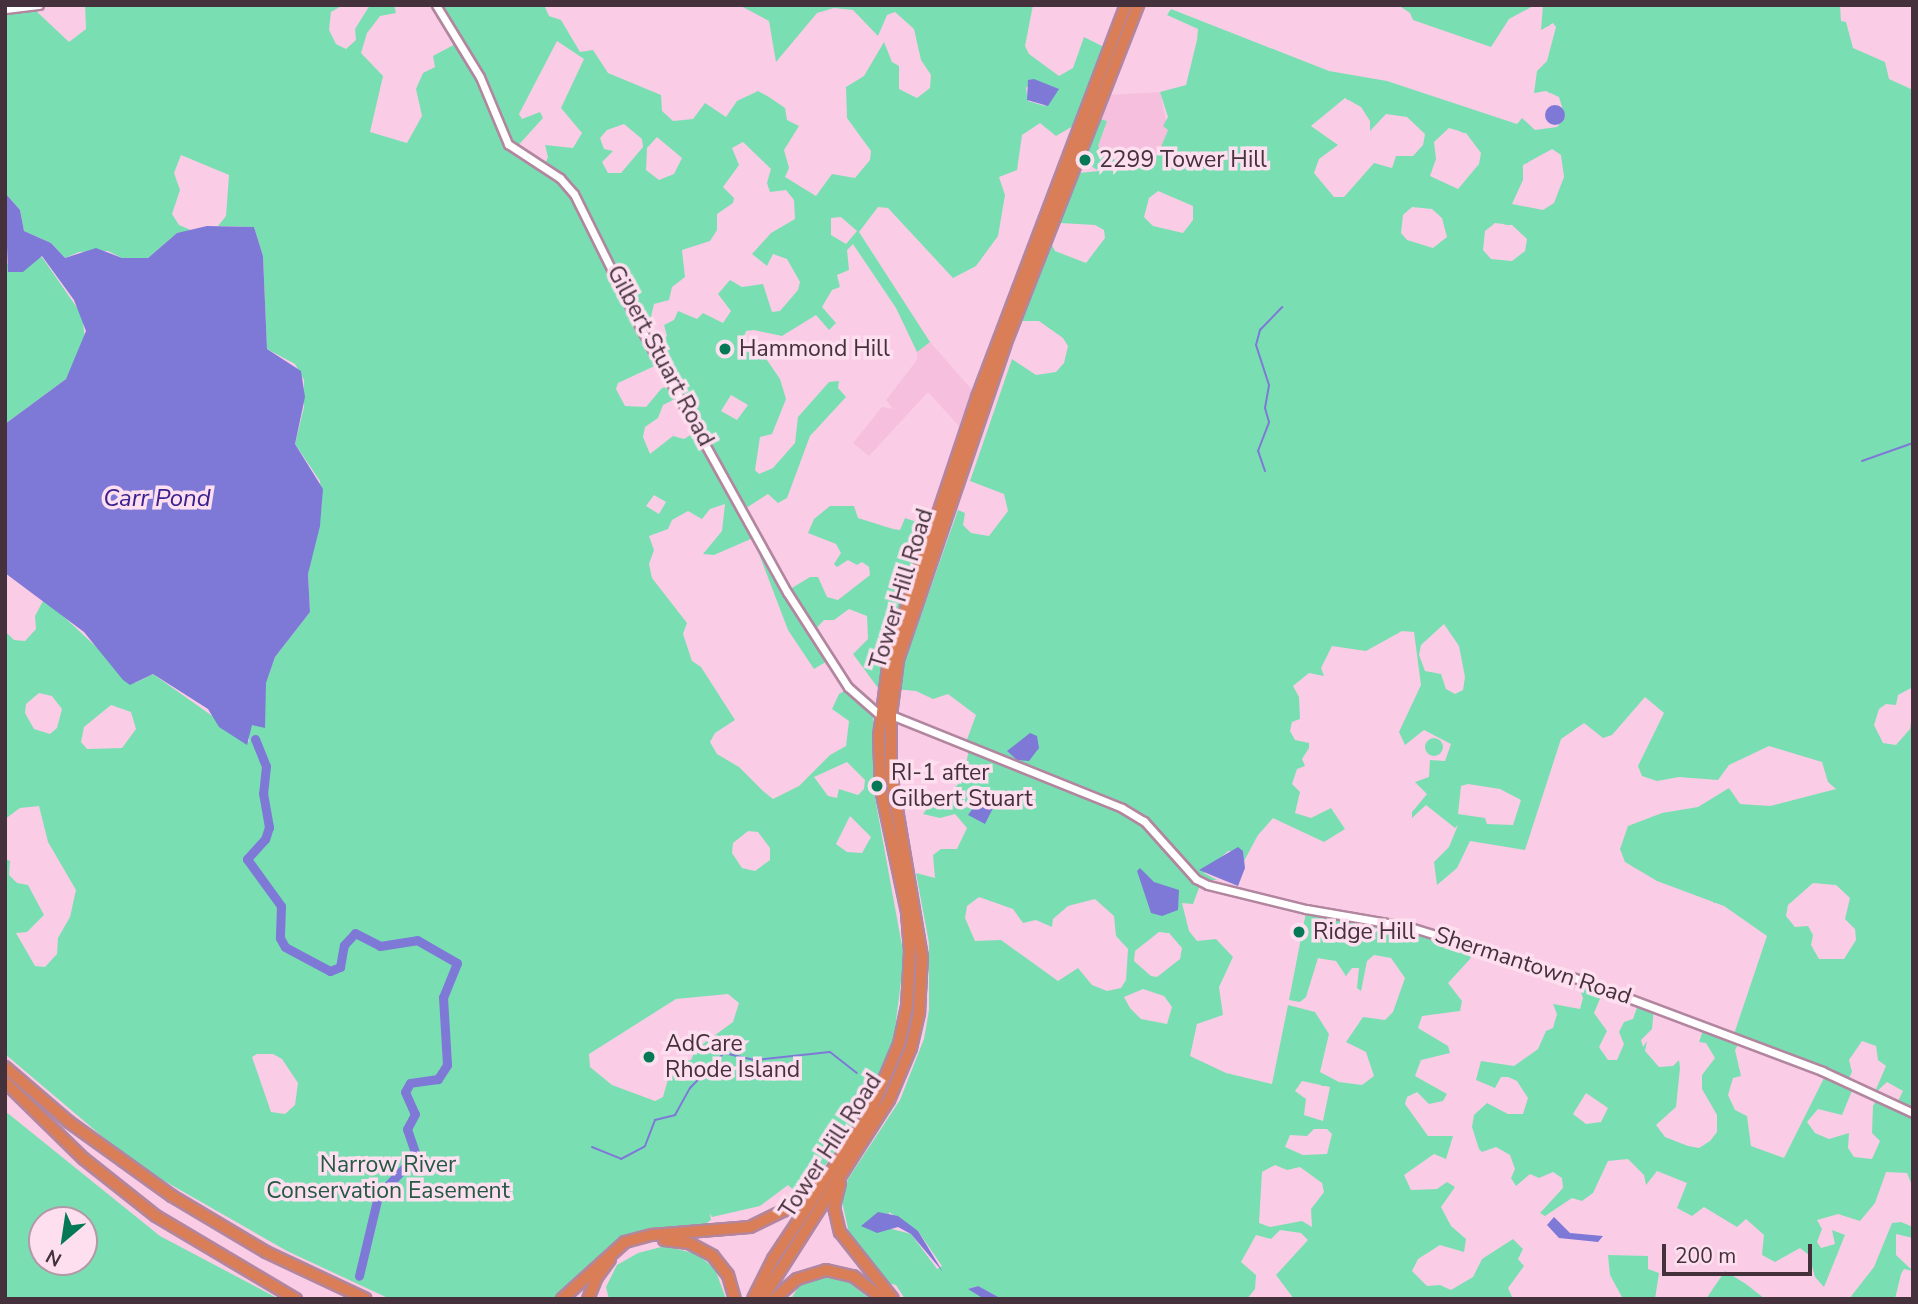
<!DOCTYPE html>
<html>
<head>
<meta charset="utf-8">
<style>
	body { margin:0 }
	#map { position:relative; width:1918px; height:1304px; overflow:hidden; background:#fbcce6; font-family:"Nunito Sans",sans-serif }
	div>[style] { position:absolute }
	.built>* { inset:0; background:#f5bfdd }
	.green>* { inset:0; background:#79dfb3 }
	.round { border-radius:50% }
	.water>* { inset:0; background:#7e79d7 }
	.stream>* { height:2px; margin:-1px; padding:0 1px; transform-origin:1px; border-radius:1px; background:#7e79d7 }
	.river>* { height:9px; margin:-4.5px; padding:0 4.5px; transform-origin:4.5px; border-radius:4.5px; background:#7e79d7 }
	.roads { filter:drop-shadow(2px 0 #b2869f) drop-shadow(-2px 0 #b2869f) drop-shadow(0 2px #b2869f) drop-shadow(0 -2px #b2869f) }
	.minor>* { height:7px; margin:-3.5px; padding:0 3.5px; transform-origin:3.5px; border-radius:3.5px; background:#fff }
	.highway>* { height:10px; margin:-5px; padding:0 5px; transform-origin:5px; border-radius:5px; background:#d97e56 }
	.dots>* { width:19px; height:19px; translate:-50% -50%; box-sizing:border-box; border:4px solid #fddfef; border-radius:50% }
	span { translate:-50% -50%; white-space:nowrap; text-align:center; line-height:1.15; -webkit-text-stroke:7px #fddfef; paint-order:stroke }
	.poi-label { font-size:23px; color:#44313c }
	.left { translate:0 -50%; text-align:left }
	.street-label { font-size:23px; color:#44313c }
	.park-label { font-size:23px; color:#245943 }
	.water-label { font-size:24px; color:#392290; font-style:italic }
	.frame { position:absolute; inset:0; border:7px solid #44313c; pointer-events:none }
	.north { position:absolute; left:28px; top:1206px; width:70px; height:70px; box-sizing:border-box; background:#fddfef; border:2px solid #b399a7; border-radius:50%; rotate:209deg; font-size:19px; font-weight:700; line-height:28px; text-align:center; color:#44313c }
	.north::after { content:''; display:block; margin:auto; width:24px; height:32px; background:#057955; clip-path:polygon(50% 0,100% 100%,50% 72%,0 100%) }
	.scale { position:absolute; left:1662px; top:1244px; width:150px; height:32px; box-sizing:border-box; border:4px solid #44313c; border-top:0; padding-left:9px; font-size:21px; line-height:24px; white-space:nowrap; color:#44313c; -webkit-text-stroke:5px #fddfef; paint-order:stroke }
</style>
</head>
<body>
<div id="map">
	<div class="built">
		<i style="clip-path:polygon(1160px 92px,1168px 130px,1158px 154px,1148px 163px,1131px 165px,1102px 154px,1098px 146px,1106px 121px,1099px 118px,1109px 95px)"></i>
		<i style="clip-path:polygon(930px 342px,972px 390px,959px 426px,928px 392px,869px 456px,853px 443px,882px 407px,893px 409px,886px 400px,917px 360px,917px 352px)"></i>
	</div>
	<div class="green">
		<i style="clip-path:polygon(evenodd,5px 5px,41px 5px,34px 9px,69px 42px,86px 29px,85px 5px,343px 5px,331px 12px,329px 30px,336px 44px,346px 49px,356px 40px,355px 29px,370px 5px,394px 5px,396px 13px,380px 16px,367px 33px,361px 53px,383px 76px,370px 132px,407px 143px,422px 116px,416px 89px,423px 73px,435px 67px,433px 56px,459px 42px,435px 5px,544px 5px,549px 16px,561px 20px,580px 52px,593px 50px,608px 73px,661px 95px,662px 111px,673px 121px,693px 119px,705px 103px,726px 117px,737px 101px,758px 91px,769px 97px,785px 108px,787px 120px,799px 126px,784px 150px,789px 168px,785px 177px,816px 196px,832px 174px,855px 178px,870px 160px,871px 151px,847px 118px,846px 87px,864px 76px,884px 42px,892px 62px,899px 66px,899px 89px,917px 98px,930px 88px,931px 75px,921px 60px,914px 29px,895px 12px,887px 15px,878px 36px,853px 10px,834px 8px,817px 13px,776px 62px,769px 21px,739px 5px,1033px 5px,1025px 46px,1029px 54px,1059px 76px,1073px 68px,1084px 37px,1106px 48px,1073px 126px,1056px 136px,1040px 123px,1022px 135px,1017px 170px,999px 177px,1005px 195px,998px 236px,976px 266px,953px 278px,888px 208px,878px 207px,859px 232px,930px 342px,917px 352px,896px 308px,853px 244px,847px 250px,849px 270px,837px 275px,840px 287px,832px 290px,822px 307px,836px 323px,829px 330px,816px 315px,782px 336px,754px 330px,746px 331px,743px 339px,742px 346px,754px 357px,769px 351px,767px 360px,780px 379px,786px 399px,772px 434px,760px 437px,755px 470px,759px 474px,773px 468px,795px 443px,798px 417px,829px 382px,839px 381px,838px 388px,846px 397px,810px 436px,787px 498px,778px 503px,768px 494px,743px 510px,787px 591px,810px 577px,818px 577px,827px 597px,838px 600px,870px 575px,869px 567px,862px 562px,857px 565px,848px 560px,837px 567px,834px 564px,841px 553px,836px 544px,808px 533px,814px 519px,830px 506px,854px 506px,858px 518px,893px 529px,900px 530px,905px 518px,925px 525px,878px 688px,853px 654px,868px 639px,867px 616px,849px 609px,834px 620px,824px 620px,812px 633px,829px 660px,814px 669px,788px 630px,753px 538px,714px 555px,703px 554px,722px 531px,725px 504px,710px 509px,702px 519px,688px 511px,672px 520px,668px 529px,649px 536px,654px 550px,649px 564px,652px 578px,687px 623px,683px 634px,692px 661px,701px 667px,735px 720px,715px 733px,710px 742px,717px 754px,739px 767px,763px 791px,773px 799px,799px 786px,830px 755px,846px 746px,849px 721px,832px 709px,839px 694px,849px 688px,873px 710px,874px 792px,904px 957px,894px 1037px,875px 1090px,827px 1163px,798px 1194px,788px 1185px,760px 1206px,712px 1217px,710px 1213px,711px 1220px,701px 1227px,632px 1234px,607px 1248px,556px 1299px,390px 1299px,287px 1251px,161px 1179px,123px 1154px,5px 1054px,5px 859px,10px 861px,9px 875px,17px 883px,28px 885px,44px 915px,27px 932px,16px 933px,35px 966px,45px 967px,57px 954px,58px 938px,70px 917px,76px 890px,48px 842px,39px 806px,20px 808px,5px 819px,5px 631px,14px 640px,25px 641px,36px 629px,35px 616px,43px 601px,48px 602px,135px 683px,153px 674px,249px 742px,249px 730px,275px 657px,310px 612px,308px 574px,322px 503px,320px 481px,295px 444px,304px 407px,304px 380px,295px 364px,267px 349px,263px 256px,254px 227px,218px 226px,226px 216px,229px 175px,181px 155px,174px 173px,180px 190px,172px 214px,179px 225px,193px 231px,177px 233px,148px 258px,122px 258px,108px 251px,79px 252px,65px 258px,51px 243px,24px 231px,20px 210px,5px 193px,5px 5px,557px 41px,584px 59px,561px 108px,582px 133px,573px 148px,545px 145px,548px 157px,543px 168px,514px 150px,543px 118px,540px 112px,522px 119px,519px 114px,557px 41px,5px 5px,1034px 79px,1045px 106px,1028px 101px,1026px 88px,1034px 79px,5px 5px,624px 124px,642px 139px,643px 147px,621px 173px,608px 173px,602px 162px,613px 151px,604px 149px,600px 138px,607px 130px,624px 124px,5px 5px,657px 137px,682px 158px,674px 174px,659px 180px,646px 170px,647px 148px,657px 137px,5px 5px,743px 142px,771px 169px,767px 183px,770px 192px,786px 190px,794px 200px,795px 219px,771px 233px,752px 254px,767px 266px,773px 254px,787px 259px,800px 282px,798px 290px,780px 311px,772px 312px,763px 284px,742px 287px,730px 280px,718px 294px,731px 311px,723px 323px,703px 313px,697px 319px,678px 311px,674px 320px,664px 325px,667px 336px,653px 348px,640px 323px,651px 317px,654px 304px,669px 300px,672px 287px,685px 277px,682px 250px,710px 241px,717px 230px,717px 214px,733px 203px,734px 198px,723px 187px,739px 165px,732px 148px,743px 142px,5px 5px,841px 217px,857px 231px,846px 244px,831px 235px,831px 218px,841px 217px,5px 5px,661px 363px,672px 383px,661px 389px,646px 407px,625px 406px,616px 389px,618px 383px,661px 363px,5px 5px,731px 395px,748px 405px,737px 420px,721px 411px,731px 395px,5px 5px,679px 397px,697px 431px,684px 439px,673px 436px,650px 454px,643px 437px,645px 427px,658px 418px,663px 405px,679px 397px,5px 5px,654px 495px,666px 502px,659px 514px,646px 506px,654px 495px,5px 5px,39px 693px,52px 696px,62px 709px,57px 728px,50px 734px,34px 729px,25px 713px,26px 704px,39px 693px,5px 5px,111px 705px,131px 712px,136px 729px,122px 748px,87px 749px,81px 742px,84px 727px,111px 705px,5px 5px,847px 762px,865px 780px,864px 789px,858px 795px,839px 789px,837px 798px,828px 796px,814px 777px,847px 762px,5px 5px,850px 816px,871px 837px,862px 853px,847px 852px,836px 844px,850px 816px,5px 5px,748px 831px,758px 832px,770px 848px,770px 860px,755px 871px,742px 868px,732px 853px,733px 843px,748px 831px,5px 5px,728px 994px,739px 1003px,733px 1022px,696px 1049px,691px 1060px,672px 1065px,663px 1097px,655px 1101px,612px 1085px,590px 1067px,589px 1054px,676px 999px,728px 994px,5px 5px,257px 1054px,273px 1054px,282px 1059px,298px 1083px,295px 1105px,285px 1114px,271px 1112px,252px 1057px,257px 1054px)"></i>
		<i style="clip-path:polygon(1398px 5px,1535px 5px,1509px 19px,1491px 47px,1413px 20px,1410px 13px)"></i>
		<i style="clip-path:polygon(evenodd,1543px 5px,1840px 5px,1841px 21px,1846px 22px,1853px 48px,1885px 62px,1889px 79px,1913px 90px,1913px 687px,1898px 695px,1896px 705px,1886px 704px,1879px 709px,1874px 725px,1883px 743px,1896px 745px,1910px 729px,1913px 708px,1913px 1188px,1907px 1173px,1886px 1172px,1875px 1203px,1860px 1221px,1838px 1214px,1817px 1220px,1822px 1229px,1817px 1242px,1821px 1248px,1835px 1244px,1832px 1230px,1845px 1235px,1824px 1287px,1815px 1277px,1809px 1255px,1800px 1248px,1775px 1262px,1762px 1255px,1764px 1235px,1746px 1219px,1737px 1227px,1704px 1207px,1692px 1216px,1677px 1208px,1687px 1183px,1657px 1171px,1646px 1185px,1644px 1175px,1628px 1159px,1608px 1161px,1593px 1193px,1582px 1201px,1572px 1198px,1545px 1216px,1540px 1213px,1563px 1188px,1562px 1178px,1553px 1172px,1539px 1178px,1530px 1174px,1516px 1186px,1511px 1178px,1515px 1169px,1510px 1155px,1496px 1147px,1482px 1152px,1479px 1149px,1472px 1127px,1474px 1115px,1487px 1103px,1508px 1114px,1523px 1114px,1528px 1098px,1517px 1081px,1508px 1077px,1501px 1077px,1495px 1088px,1476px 1080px,1481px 1061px,1514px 1066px,1538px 1049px,1546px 1031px,1553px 1028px,1557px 1014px,1553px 1004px,1580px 1009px,1583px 998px,1576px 978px,1604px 989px,1594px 1013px,1607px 1031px,1599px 1047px,1608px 1060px,1617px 1060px,1624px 1044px,1619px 1032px,1624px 1022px,1633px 1019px,1639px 1002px,1654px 1008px,1652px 1029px,1641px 1040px,1643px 1047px,1647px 1041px,1645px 1051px,1659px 1067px,1673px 1066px,1679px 1060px,1680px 1068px,1676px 1107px,1656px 1125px,1665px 1137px,1688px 1146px,1699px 1148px,1710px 1141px,1717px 1132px,1717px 1115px,1702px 1089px,1702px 1075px,1715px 1058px,1706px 1043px,1699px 1042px,1704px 1027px,1733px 1037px,1767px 936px,1724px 906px,1657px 881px,1625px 862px,1620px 849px,1628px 826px,1662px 813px,1698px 807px,1729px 788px,1740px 804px,1770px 806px,1836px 789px,1828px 782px,1822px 762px,1769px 746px,1729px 765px,1718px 780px,1679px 777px,1657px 781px,1642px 776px,1638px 766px,1664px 713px,1645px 697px,1612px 735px,1603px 738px,1584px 723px,1561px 739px,1525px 850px,1470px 841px,1457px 868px,1437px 885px,1434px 862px,1449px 847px,1458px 825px,1455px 828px,1426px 805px,1412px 818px,1412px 812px,1427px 794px,1415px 782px,1429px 777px,1430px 760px,1445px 761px,1451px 744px,1424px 730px,1405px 745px,1399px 732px,1421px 685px,1414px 632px,1402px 631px,1366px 651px,1332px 646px,1321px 668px,1324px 676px,1309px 673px,1293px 686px,1299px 697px,1300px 719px,1292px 722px,1290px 731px,1295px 740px,1309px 743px,1309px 748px,1302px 759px,1305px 766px,1297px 769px,1292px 784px,1300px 792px,1295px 813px,1311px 818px,1331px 808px,1345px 829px,1324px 842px,1273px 818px,1258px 835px,1244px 861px,1243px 851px,1228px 851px,1204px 873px,1217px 880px,1202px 880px,1193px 904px,1182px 903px,1189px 931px,1197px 941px,1216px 939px,1233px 957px,1219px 987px,1223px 1015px,1197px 1024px,1190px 1056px,1226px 1073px,1272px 1084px,1288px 1005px,1315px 1012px,1329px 1034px,1320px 1072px,1339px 1082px,1362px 1085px,1374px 1076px,1366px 1052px,1346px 1042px,1363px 1017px,1385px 1020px,1393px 1012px,1405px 978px,1391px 958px,1374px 955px,1367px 961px,1361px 991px,1357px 988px,1359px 968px,1352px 968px,1346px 976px,1336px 961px,1318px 958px,1306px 997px,1300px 1002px,1289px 1000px,1307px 907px,1361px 914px,1475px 947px,1470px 959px,1448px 983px,1462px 1001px,1460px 1011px,1422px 1016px,1418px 1028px,1448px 1046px,1450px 1053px,1421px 1060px,1415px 1076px,1447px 1094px,1443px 1101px,1429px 1104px,1417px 1092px,1407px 1097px,1405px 1104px,1428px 1136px,1453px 1136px,1446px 1159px,1434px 1154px,1404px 1175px,1411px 1190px,1437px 1189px,1447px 1182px,1455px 1187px,1441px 1207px,1451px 1226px,1466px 1239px,1464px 1252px,1440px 1245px,1418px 1259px,1412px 1271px,1427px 1286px,1440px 1285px,1451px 1290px,1473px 1277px,1482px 1259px,1513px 1239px,1523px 1249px,1518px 1259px,1524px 1266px,1508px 1288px,1513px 1299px,1294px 1299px,1276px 1275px,1308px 1240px,1301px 1233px,1280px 1230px,1271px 1239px,1256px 1235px,1241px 1262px,1256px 1275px,1255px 1289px,1247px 1299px,1002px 1299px,977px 1286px,969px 1289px,984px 1299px,905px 1299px,896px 1285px,883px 1282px,850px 1238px,842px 1201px,848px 1179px,900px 1100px,924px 1039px,929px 1010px,929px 943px,916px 873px,935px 878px,933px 855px,941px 849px,957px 849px,967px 828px,955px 814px,940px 818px,923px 814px,928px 807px,928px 792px,948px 796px,964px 777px,969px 748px,965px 745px,976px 715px,948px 694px,933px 699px,916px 691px,895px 689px,958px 510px,965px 513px,963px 525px,971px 533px,989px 536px,1008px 511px,1004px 494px,970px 481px,1012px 359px,1036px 375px,1056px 372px,1064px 363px,1068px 346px,1063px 338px,1039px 321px,1022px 321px,1020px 326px,1052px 245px,1055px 251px,1086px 263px,1105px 238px,1104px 230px,1095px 225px,1060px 223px,1079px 173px,1099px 171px,1083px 161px,1100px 119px,1107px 121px,1098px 146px,1105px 156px,1131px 165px,1148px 163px,1158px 154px,1168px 130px,1163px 126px,1168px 117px,1160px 92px,1186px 85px,1197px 40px,1198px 29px,1167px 15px,1171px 9px,1329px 71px,1387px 81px,1517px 124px,1522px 118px,1535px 130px,1557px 127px,1565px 117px,1559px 97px,1546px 91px,1534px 93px,1537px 71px,1547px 61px,1556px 27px,1553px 23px,1541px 30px,1543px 5px,1345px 98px,1361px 107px,1370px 121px,1370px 131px,1386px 114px,1407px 117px,1425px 134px,1423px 145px,1413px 156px,1396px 156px,1392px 168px,1374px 163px,1344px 197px,1334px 197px,1314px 173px,1319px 159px,1338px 145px,1311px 126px,1345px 98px,1543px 5px,1449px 128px,1466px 133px,1481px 153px,1479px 164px,1458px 189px,1430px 176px,1436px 159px,1434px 142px,1449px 128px,1543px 5px,1552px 149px,1561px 155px,1564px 177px,1554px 203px,1543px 210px,1512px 204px,1523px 180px,1523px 165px,1552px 149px,1543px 5px,1158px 191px,1193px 206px,1193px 220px,1183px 233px,1153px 226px,1144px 217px,1149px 198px,1158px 191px,1543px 5px,1412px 207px,1432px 209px,1442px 218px,1447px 237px,1433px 248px,1407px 240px,1401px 233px,1403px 215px,1412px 207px,1543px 5px,1495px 223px,1512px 225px,1527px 239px,1525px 251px,1512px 261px,1491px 259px,1483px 250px,1485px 231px,1495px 223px,1543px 5px,1444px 624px,1459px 646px,1465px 677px,1463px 690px,1455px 694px,1446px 689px,1441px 674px,1425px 671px,1419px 655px,1421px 645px,1444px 624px,1543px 5px,1468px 784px,1500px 789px,1521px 800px,1513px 825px,1487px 824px,1485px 818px,1458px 814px,1461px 786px,1468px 784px,1543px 5px,1813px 883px,1836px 885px,1850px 898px,1845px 919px,1855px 929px,1856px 940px,1844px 959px,1819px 959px,1811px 945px,1813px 935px,1808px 926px,1795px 927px,1786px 916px,1788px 905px,1813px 883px,1543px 5px,979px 897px,1013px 909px,1023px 923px,1036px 920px,1052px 927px,1053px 919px,1068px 906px,1095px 899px,1114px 916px,1116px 936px,1128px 949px,1126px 980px,1121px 988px,1107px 991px,1092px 985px,1078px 968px,1058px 981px,1001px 940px,975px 941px,965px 918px,967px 906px,979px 897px,1543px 5px,1159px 932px,1169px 933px,1182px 948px,1180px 959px,1157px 977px,1151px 976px,1134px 961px,1135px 951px,1159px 932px,1543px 5px,1143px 989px,1164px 996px,1172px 1007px,1167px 1024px,1141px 1019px,1130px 1008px,1124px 997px,1143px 989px,1543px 5px,1740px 1041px,1826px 1074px,1784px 1158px,1751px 1146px,1747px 1116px,1735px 1110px,1728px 1095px,1733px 1078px,1741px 1076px,1735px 1050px,1740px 1041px,1543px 5px,1862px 1041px,1876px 1046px,1878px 1060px,1886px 1066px,1874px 1094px,1887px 1082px,1903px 1091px,1896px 1105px,1878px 1097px,1873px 1106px,1872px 1133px,1880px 1141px,1872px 1159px,1854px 1157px,1848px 1148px,1849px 1133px,1829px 1139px,1815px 1133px,1807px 1122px,1818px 1109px,1842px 1115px,1854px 1086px,1847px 1082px,1852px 1072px,1849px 1060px,1862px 1041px,1543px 5px,1302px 1081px,1330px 1087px,1323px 1121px,1304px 1115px,1306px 1099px,1295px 1091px,1302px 1081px,1543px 5px,1586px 1093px,1608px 1108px,1601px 1122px,1586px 1124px,1573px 1114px,1586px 1093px,1543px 5px,1314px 1129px,1327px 1129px,1332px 1134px,1327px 1154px,1303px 1155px,1285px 1147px,1290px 1135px,1307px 1136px,1314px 1129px,1543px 5px,1275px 1165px,1287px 1170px,1300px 1167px,1322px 1183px,1324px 1192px,1311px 1209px,1312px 1227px,1302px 1221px,1270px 1227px,1259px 1223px,1262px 1172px,1275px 1165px,1543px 5px,889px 1212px,918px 1231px,942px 1266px,937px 1269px,911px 1234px,888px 1228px,889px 1212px)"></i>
		<i style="clip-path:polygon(42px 257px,82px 315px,85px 339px,66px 379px,5px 424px,5px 264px)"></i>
		<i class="round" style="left:1425px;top:738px;width:18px;height:18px"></i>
		<i style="clip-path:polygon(evenodd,5px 1111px,160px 1236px,279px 1299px,5px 1299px,5px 1111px,42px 1220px,84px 1220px,84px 1262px,42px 1262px,42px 1220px)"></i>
		<i style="clip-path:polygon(1901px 1222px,1913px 1227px,1913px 1238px,1896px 1234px,1896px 1255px,1913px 1271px,1904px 1269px,1901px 1274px,1895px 1299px,1849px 1299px,1874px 1267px,1892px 1223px)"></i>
		<i style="clip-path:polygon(665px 1246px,697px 1254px,715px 1269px,726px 1299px,609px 1299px,606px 1287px,617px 1265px,638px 1253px)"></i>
		<i style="clip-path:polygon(1608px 1255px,1648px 1256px,1648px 1269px,1659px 1273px,1655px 1299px,1623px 1299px,1610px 1275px)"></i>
		<i style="clip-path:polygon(1725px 1271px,1746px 1284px,1765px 1299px,1706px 1299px)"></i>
		<i style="clip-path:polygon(819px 1274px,846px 1280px,870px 1299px,791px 1299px,801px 1283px)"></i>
	</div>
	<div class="water">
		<i style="clip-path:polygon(1034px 79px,1059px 89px,1048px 106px,1027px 100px,1028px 80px)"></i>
		<i class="round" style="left:1545px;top:105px;width:20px;height:20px"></i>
		<i style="clip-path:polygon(5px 193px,20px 210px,24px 231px,51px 243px,65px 258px,96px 248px,122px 258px,148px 258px,177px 233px,207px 226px,254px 227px,263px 256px,267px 349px,301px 371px,305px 397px,295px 444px,323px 489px,320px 526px,308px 574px,310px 612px,275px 657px,266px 683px,265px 728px,252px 725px,247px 745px,219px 727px,208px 709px,153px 674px,130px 685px,123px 680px,84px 632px,5px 573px,5px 424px,66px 379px,86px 331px,74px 300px,42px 256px,23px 272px,8px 272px)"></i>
		<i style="clip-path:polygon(1030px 733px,1037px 736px,1039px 748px,1029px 761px,1017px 760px,1007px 751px)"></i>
		<i style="clip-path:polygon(990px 797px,995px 804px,985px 824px,968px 815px,979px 800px)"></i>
		<i style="clip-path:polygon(1238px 847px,1243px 851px,1245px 868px,1238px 886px,1199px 870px)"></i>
		<i style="clip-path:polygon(1140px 868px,1154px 882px,1179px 890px,1178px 910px,1162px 916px,1151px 913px,1137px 871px)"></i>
		<i style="clip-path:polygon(878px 1212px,898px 1216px,918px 1231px,943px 1272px,911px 1234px,898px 1227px,877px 1233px,861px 1226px)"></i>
		<i style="clip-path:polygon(1554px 1217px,1570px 1233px,1603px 1236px,1598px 1242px,1559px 1238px,1547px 1225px)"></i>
		<i style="clip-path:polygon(978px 1286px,1002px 1299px,984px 1299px,968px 1289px)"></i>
	</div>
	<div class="stream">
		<i style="left:1862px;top:461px;width:54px;rotate:-19.4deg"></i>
		<i style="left:1265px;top:471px;width:21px;rotate:-109deg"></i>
		<i style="left:1258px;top:451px;width:31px;rotate:-69deg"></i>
		<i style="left:1269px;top:422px;width:15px;rotate:-106deg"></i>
		<i style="left:1265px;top:408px;width:23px;rotate:-80deg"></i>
		<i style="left:1269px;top:385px;width:42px;rotate:-108deg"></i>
		<i style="left:1256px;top:345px;width:16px;rotate:-75deg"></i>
		<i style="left:1260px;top:330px;width:32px;rotate:-46deg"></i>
		<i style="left:592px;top:1147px;width:31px;rotate:22deg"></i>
		<i style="left:621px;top:1159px;width:27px;rotate:-28deg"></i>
		<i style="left:645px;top:1146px;width:28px;rotate:-69deg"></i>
		<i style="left:655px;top:1120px;width:21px;rotate:-14deg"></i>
		<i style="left:675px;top:1115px;width:31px;rotate:-61deg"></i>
		<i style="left:690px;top:1088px;width:49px;rotate:-45.8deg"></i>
		<i style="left:724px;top:1053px;width:31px;rotate:13deg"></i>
		<i style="left:754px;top:1060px;width:76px;rotate:-6deg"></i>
		<i style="left:830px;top:1052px;width:34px;rotate:38deg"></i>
	</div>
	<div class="river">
		<i style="left:255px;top:739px;width:29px;rotate:68deg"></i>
		<i style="left:266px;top:766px;width:27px;rotate:96deg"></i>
		<i style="left:263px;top:793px;width:35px;rotate:80deg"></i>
		<i style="left:269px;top:827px;width:13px;rotate:108deg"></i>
		<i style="left:265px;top:839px;width:27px;rotate:132deg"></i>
		<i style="left:247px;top:859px;width:58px;rotate:54.1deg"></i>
		<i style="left:281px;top:906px;width:32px;rotate:92deg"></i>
		<i style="left:280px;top:938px;width:10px;rotate:61deg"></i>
		<i style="left:285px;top:947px;width:51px;rotate:28.1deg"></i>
		<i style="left:330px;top:971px;width:11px;rotate:-22deg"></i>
		<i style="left:340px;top:967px;width:22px;rotate:-80deg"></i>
		<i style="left:344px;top:945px;width:16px;rotate:-47deg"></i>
		<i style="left:355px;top:933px;width:28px;rotate:27deg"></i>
		<i style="left:380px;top:946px;width:37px;rotate:-9deg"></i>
		<i style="left:417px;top:940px;width:46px;rotate:29.9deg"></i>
		<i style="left:457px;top:963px;width:37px;rotate:112deg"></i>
		<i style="left:443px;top:997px;width:68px;rotate:86.6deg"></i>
		<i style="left:447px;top:1065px;width:17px;rotate:123deg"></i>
		<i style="left:438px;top:1079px;width:28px;rotate:172deg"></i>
		<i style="left:410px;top:1083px;width:10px;rotate:119deg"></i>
		<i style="left:405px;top:1092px;width:24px;rotate:66deg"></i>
		<i style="left:415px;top:1114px;width:17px;rotate:118deg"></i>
		<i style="left:407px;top:1129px;width:28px;rotate:71deg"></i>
		<i style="left:416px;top:1155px;width:56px;rotate:132.8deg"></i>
		<i style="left:378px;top:1196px;width:82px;rotate:103.4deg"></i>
	</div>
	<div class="roads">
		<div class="minor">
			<i style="left:436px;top:5px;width:84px;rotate:58.6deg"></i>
			<i style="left:480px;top:77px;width:73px;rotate:67.3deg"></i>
			<i style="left:508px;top:144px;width:62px;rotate:33.2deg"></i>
			<i style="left:560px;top:178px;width:21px;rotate:49deg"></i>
			<i style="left:574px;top:194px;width:148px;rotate:63.6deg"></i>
			<i style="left:640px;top:327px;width:303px;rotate:61deg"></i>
			<i style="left:787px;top:592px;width:113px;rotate:57.3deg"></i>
			<i style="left:848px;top:687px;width:44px;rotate:41.3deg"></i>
			<i style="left:5px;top:9px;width:34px;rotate:-7deg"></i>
			<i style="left:891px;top:715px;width:249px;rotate:21.9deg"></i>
			<i style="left:1122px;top:808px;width:26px;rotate:31deg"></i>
			<i style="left:1144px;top:821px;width:78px;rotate:48.1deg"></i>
			<i style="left:1196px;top:879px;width:13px;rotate:27deg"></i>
			<i style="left:1208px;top:885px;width:101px;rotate:13.8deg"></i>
			<i style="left:1306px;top:909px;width:106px;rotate:9.8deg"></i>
			<i style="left:1410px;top:927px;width:173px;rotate:17.2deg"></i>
			<i style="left:1575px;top:978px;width:264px;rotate:20.6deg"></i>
			<i style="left:1822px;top:1071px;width:100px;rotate:24.8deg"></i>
		</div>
		<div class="highway">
			<i style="left:5px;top:1067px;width:84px;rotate:40.7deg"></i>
			<i style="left:69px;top:1122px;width:127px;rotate:35.7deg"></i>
			<i style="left:172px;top:1196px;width:109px;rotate:30.8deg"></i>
			<i style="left:266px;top:1252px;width:110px;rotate:25.2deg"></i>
			<i style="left:5px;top:1082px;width:110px;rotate:44.3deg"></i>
			<i style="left:84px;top:1159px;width:92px;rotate:38.4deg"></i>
			<i style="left:156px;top:1216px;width:163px;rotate:30.7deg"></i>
			<i style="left:840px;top:1183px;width:25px;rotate:104deg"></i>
			<i style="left:834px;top:1207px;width:26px;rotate:77deg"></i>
			<i style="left:840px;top:1232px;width:85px;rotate:51.7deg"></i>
			<i style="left:664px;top:1240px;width:25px;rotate:7deg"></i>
			<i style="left:689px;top:1243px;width:27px;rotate:28deg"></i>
			<i style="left:713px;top:1256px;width:24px;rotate:52deg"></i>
			<i style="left:728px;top:1275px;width:25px;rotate:74deg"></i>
			<i style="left:562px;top:1299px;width:85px;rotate:-42.1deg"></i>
			<i style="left:625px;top:1242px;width:28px;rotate:-15deg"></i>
			<i style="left:652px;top:1235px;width:98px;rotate:-4.7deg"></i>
			<i style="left:750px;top:1227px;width:37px;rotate:-26deg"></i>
			<i style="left:783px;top:1211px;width:52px;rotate:-41.1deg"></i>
			<i style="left:588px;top:1299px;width:24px;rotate:-68deg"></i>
			<i style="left:597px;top:1277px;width:22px;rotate:-54deg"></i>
			<i style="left:753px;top:1299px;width:45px;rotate:-63.4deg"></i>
			<i style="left:773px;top:1259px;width:175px;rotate:-56.4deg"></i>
			<i style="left:870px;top:1113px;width:75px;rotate:-67.2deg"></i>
			<i style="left:899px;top:1044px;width:38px;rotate:-78deg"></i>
			<i style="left:907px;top:1007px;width:55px;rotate:-86.9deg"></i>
			<i style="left:910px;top:952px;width:40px;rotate:-94.3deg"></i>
			<i style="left:907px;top:912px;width:125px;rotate:-102deg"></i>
			<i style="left:881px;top:790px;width:54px;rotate:-92.1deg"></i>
			<i style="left:879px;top:736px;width:78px;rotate:-82.6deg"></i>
			<i style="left:889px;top:659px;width:276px;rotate:-71.4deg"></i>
			<i style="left:977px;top:397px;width:419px;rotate:-69.2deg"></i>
			<i style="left:762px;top:1299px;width:236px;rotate:-57.5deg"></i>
			<i style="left:889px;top:1100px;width:56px;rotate:-67.1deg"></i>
			<i style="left:911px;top:1048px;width:37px;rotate:-77deg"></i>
			<i style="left:919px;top:1012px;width:55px;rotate:-86.9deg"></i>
			<i style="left:922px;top:957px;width:186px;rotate:-99.6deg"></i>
			<i style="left:891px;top:774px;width:59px;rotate:-90deg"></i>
			<i style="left:891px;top:715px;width:55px;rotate:-82.7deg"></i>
			<i style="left:898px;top:660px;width:333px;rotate:-71.2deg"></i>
			<i style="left:1005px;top:345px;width:365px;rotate:-68.6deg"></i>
			<i style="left:774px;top:1299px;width:30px;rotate:-41deg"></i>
			<i style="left:797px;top:1279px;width:30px;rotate:-17deg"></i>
			<i style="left:826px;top:1270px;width:28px;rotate:13deg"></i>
			<i style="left:853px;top:1276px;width:38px;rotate:37deg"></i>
		</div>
	</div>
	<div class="dots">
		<i style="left:1085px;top:160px;background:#057955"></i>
		<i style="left:725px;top:349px;background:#057955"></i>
		<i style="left:877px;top:786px;background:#057955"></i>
		<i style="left:1299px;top:932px;background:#057955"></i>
		<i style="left:649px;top:1057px;background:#057955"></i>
	</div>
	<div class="poi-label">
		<span class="left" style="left:1099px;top:160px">2299 Tower Hill</span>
		<span class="left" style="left:739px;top:349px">Hammond Hill</span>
		<span class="left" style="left:891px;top:786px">RI-1 after<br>Gilbert Stuart</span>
		<span class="left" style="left:1313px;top:932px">Ridge Hill</span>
		<span class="left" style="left:665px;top:1057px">AdCare<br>Rhode Island</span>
	</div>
	<div class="street-label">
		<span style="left:660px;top:356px;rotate:62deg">Gilbert Stuart Road</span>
		<span style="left:902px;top:589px;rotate:-73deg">Tower Hill Road</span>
		<span style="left:1533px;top:966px;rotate:18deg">Shermantown Road</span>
		<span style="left:831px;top:1146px;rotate:-57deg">Tower Hill Road</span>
	</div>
	<div class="park-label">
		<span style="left:388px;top:1178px">Narrow River<br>Conservation Easement</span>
	</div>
	<div class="water-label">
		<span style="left:157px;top:499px">Carr Pond</span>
	</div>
	<div class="frame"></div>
	<div class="north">N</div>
	<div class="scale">200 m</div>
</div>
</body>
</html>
